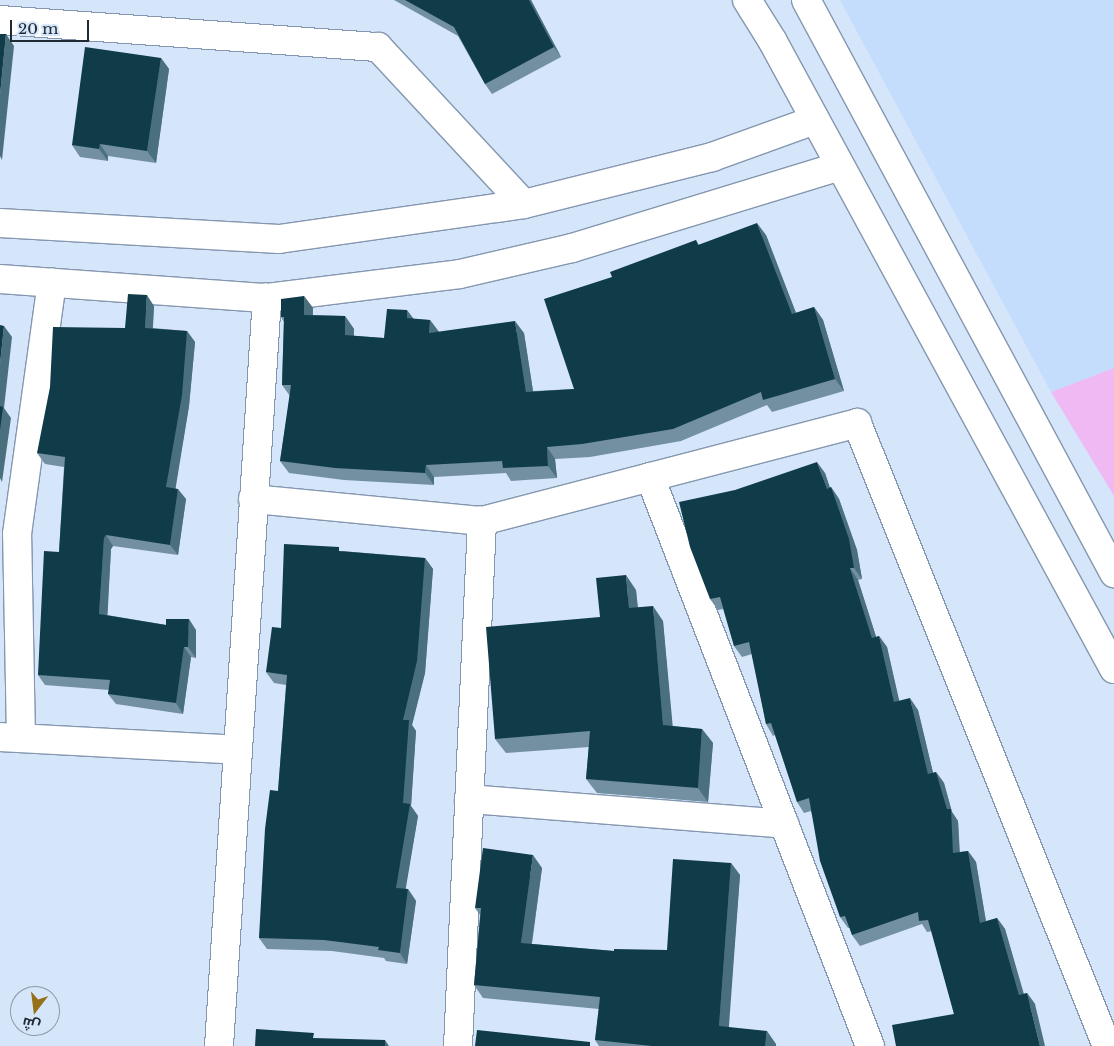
<!DOCTYPE html>
<html>
<head>
<meta charset="utf-8">
<style>
	body { margin:0 }
	#map { position:relative; width:1114px; height:1046px; overflow:hidden; background:#d5e5fa; font-family:"Libre Baskerville",Cairo,serif }
	div>[style] { position:absolute }
	.built>* { inset:0; background:#c4ddfc }
	.green>* { inset:0; background:#efb9f4 }
	.roads { filter:drop-shadow(1px 0 #8497af) drop-shadow(-1px 0 #8497af) drop-shadow(0 1px #8497af) drop-shadow(0 -1px #8497af) }
	.minor>* { height:28px; margin:-14px; padding:0 14px; transform-origin:14px; border-radius:14px; background:#fff }
	.secondary>* { height:28px; margin:-14px; padding:0 14px; transform-origin:14px; border-radius:14px; background:#fff }
	.primary>* { height:28px; margin:-14px; padding:0 14px; transform-origin:14px; border-radius:14px; background:#fff }
	.wall>* { inset:0; background:#7290a1 }
	.shaded-wall>* { inset:0; background:#4a6f7d }
	.building>* { inset:0; background:#0f3c48 }
	span { translate:-50% -50%; white-space:nowrap; text-align:center; line-height:1.15; -webkit-text-stroke:5px #d5e5fa; paint-order:stroke }
	.north { position:absolute; left:10px; top:986px; width:50px; height:50px; box-sizing:border-box; background:#d5e5fa; border:1px solid #8d9aaa; border-radius:50%; rotate:195deg; font-size:14px; font-weight:700; line-height:20px; text-align:center; color:#212932 }
	.north::after { content:''; display:block; margin:auto; width:18px; height:22px; background:#97701a; clip-path:polygon(50% 0,100% 100%,50% 72%,0 100%) }
	.scale { position:absolute; left:10px; top:20px; width:79px; height:22px; box-sizing:border-box; border:2px solid #212932; border-top:0; padding-left:6px; font-size:15px; line-height:18px; white-space:nowrap; color:#212932; -webkit-text-stroke:4px #d5e5fa; paint-order:stroke }
</style>
</head>
<body>
<div id="map">
	<div class="built">
		<i style="clip-path:polygon(840px 0,1114px 0,1114px 368px,1051px 392px)"></i>
	</div>
	<div class="green">
		<i style="clip-path:polygon(1114px 368px,1114px 496px,1051px 392px)"></i>
	</div>
	<div class="roads">
		<div class="minor">
			<i style="left:0;top:20px;width:379px;rotate:4.1deg"></i>
			<i style="left:378px;top:47px;width:214px;rotate:47.1deg"></i>
			<i style="left:650px;top:477px;width:610px;rotate:68.86deg"></i>
			<i style="left:253px;top:499px;width:230px;rotate:5.5deg"></i>
			<i style="left:482px;top:521px;width:388px;rotate:-14.6deg"></i>
			<i style="left:857px;top:423px;width:671px;rotate:68.14deg"></i>
			<i style="left:0;top:737px;width:237px;rotate:3.1deg"></i>
			<i style="left:21px;top:738px;width:204px;rotate:-91.1deg"></i>
			<i style="left:17px;top:534px;width:254px;rotate:-82.1deg"></i>
			<i style="left:469px;top:799px;width:316px;rotate:4.5deg"></i>
			<i style="left:219px;top:1046px;width:750px;rotate:-86.33deg"></i>
			<i style="left:458px;top:1046px;width:526px;rotate:-87.38deg"></i>
		</div>
		<div class="secondary">
			<i style="left:0;top:223px;width:279px;rotate:3.3deg"></i>
			<i style="left:279px;top:239px;width:247px;rotate:-8.1deg"></i>
			<i style="left:524px;top:204px;width:194px;rotate:-14deg"></i>
			<i style="left:712px;top:157px;width:109px;rotate:-19.8deg"></i>
			<i style="left:0;top:279px;width:268px;rotate:4.1deg"></i>
			<i style="left:267px;top:298px;width:194px;rotate:-7.1deg"></i>
			<i style="left:460px;top:274px;width:115px;rotate:-13.1deg"></i>
			<i style="left:572px;top:248px;width:280px;rotate:-17deg"></i>
		</div>
		<div class="primary">
			<i style="left:747px;top:0;width:47px;rotate:58deg"></i>
			<i style="left:772px;top:40px;width:716px;rotate:61.47deg"></i>
			<i style="left:806px;top:0;width:651px;rotate:61.74deg"></i>
		</div>
	</div>
	<div class="wall">
		<i style="clip-path:polygon(394px 0,531px 0,561px 57px,492px 94px,485px 84px,458px 36px)"></i>
		<i style="clip-path:polygon(161px 58px,169px 69px,156px 163px,108px 156px,108px 161px,80px 157px,72px 145px)"></i>
		<i style="clip-path:polygon(766px 235px,796px 313px,814px 307px,823px 320px,844px 391px,772px 412px,767px 405px,681px 441px,590px 457px,555px 459px,557px 478px,511px 481px,506px 473px,434px 477px,434px 485px,344px 480px,289px 473px,280px 461px,290px 396px,282px 385px,284px 322px,281px 317px,304px 296px,313px 308px,313px 315px,345px 316px,354px 329px,354px 336px,384px 338px,413px 319px,430px 320px,439px 332px,524px 333px,533px 391px,574px 389px,612px 277px,696px 240px,699px 245px)"></i>
		<i style="clip-path:polygon(154px 306px,153px 328px,187px 331px,195px 342px,189px 406px,175px 488px,186px 499px,178px 555px,113px 546px,111px 549px,107px 615px,196px 630px,196px 658px,191px 657px,183px 714px,116px 704px,108px 694px,109px 690px,45px 685px,38px 675px,59px 552px,64px 467px,45px 464px,37px 453px,125px 328px)"></i>
		<i style="clip-path:polygon(825px 473px,830px 488px,831px 487px,839px 499px,857px 550px,862px 579px,858px 580px,876px 637px,879px 636px,887px 647px,899px 701px,918px 710px,933px 773px,936px 772px,944px 783px,952px 812px,958px 821px,960px 852px,968px 851px,976px 862px,986px 921px,997px 918px,1005px 929px,1024px 994px,1027px 993px,1035px 1004px,954px 1014px,932px 931px,927px 932px,922px 924px,860px 946px,852px 935px,850px 928px,848px 928px,840px 917px,811px 811px,804px 813px,797px 802px,775px 735px,773px 736px,766px 724px,752px 654px,742px 657px,734px 646px,723px 609px,718px 610px,710px 599px)"></i>
		<i style="clip-path:polygon(342px 551px,425px 558px,433px 569px,425px 673px,412px 725px,416px 731px,411px 806px,418px 816px,405px 889px,408px 889px,416px 901px,407px 964px,386px 961px,384px 958px,332px 951px,267px 949px,259px 938px,278px 791px,286px 685px,274px 683px,266px 672px,281px 628px)"></i>
		<i style="clip-path:polygon(636px 590px,638px 607px,663px 621px,672px 726px,702px 729px,713px 743px,708px 802px,597px 793px,586px 779px,589px 747px,506px 753px,495px 739px)"></i>
		<i style="clip-path:polygon(731px 863px,740px 875px,728px 1027px,776px 1044px,776px 1046px,599px 1046px,595px 1040px,599px 1009px,483px 998px,474px 985px,480px 915px,475px 908px,542px 868px,532px 944px,614px 951px,667px 950px)"></i>
	</div>
	<div class="shaded-wall">
		<i style="clip-path:polygon(529px 0,531px 0,561px 57px,554px 47px)"></i>
		<i style="clip-path:polygon(6px 34px,14px 46px,2px 160px,0 156px,0 95px)"></i>
		<i style="clip-path:polygon(161px 58px,169px 69px,156px 163px,147px 151px)"></i>
		<i style="clip-path:polygon(100px 144px,108px 156px,108px 161px,99px 149px)"></i>
		<i style="clip-path:polygon(757px 223px,766px 235px,801px 326px,792px 314px)"></i>
		<i style="clip-path:polygon(147px 295px,154px 306px,152px 339px,145px 328px)"></i>
		<i style="clip-path:polygon(304px 296px,313px 308px,312px 327px,304px 315px)"></i>
		<i style="clip-path:polygon(814px 307px,823px 320px,844px 391px,835px 379px)"></i>
		<i style="clip-path:polygon(407px 310px,416px 322px,407px 318px)"></i>
		<i style="clip-path:polygon(345px 316px,354px 329px,353px 348px,345px 335px)"></i>
		<i style="clip-path:polygon(430px 320px,439px 332px,429px 333px)"></i>
		<i style="clip-path:polygon(515px 321px,524px 333px,535px 404px,526px 392px)"></i>
		<i style="clip-path:polygon(4px 326px,12px 337px,4px 408px,11px 418px,2px 482px,0 478px,0 364px)"></i>
		<i style="clip-path:polygon(187px 331px,195px 342px,189px 406px,174px 498px,166px 487px)"></i>
		<i style="clip-path:polygon(547px 447px,555px 459px,557px 478px,548px 466px)"></i>
		<i style="clip-path:polygon(817px 462px,825px 473px,834px 500px,827px 489px)"></i>
		<i style="clip-path:polygon(426px 465px,434px 477px,434px 485px,425px 473px)"></i>
		<i style="clip-path:polygon(831px 487px,839px 499px,857px 550px,862px 579px,854px 568px)"></i>
		<i style="clip-path:polygon(178px 489px,186px 499px,178px 555px,170px 545px)"></i>
		<i style="clip-path:polygon(106px 535px,113px 546px,111px 549px,107px 625px,99px 614px,104px 538px)"></i>
		<i style="clip-path:polygon(425px 558px,433px 569px,425px 673px,412px 725px,416px 731px,411px 806px,418px 816px,404px 899px,396px 888px,403px 803px,403px 720px)"></i>
		<i style="clip-path:polygon(850px 568px,858px 580px,880px 649px,872px 638px)"></i>
		<i style="clip-path:polygon(626px 575px,636px 590px,639px 623px,629px 608px)"></i>
		<i style="clip-path:polygon(653px 606px,663px 621px,674px 740px,663px 725px)"></i>
		<i style="clip-path:polygon(189px 619px,196px 630px,196px 658px,188px 647px)"></i>
		<i style="clip-path:polygon(879px 636px,887px 647px,902px 713px,894px 702px)"></i>
		<i style="clip-path:polygon(184px 647px,191px 657px,183px 714px,176px 703px)"></i>
		<i style="clip-path:polygon(910px 698px,918px 710px,936px 785px,928px 774px)"></i>
		<i style="clip-path:polygon(702px 729px,713px 743px,708px 802px,698px 788px)"></i>
		<i style="clip-path:polygon(936px 772px,944px 783px,952px 812px,958px 821px,960px 865px,953px 853px,947px 809px)"></i>
		<i style="clip-path:polygon(968px 851px,976px 862px,988px 934px,980px 923px)"></i>
		<i style="clip-path:polygon(533px 855px,542px 868px,530px 955px,521px 943px)"></i>
		<i style="clip-path:polygon(731px 863px,740px 875px,728px 1039px,719px 1026px)"></i>
		<i style="clip-path:polygon(408px 889px,416px 901px,407px 964px,400px 953px)"></i>
		<i style="clip-path:polygon(997px 918px,1005px 929px,1027px 1006px,1019px 995px)"></i>
		<i style="clip-path:polygon(1027px 993px,1035px 1004px,1045px 1046px,1040px 1046px)"></i>
		<i style="clip-path:polygon(767px 1031px,776px 1044px,776px 1046px,765px 1046px)"></i>
		<i style="clip-path:polygon(385px 1040px,389px 1046px,385px 1046px)"></i>
	</div>
	<div class="building">
		<i style="clip-path:polygon(405px 0,529px 0,554px 47px,485px 84px,454px 27px)"></i>
		<i style="clip-path:polygon(0 34px,6px 34px,0 95px)"></i>
		<i style="clip-path:polygon(85px 47px,161px 58px,147px 151px,100px 144px,99px 149px,72px 145px)"></i>
		<i style="clip-path:polygon(757px 223px,792px 314px,814px 307px,835px 379px,763px 400px,761px 392px,673px 429px,582px 444px,547px 447px,548px 466px,503px 468px,502px 461px,426px 465px,425px 473px,335px 468px,280px 461px,291px 385px,282px 385px,284px 317px,281px 317px,281px 299px,304px 296px,304px 315px,345px 316px,345px 335px,384px 338px,387px 309px,407px 310px,407px 318px,430px 320px,429px 333px,515px 321px,526px 392px,574px 389px,544px 299px,612px 277px,610px 272px,696px 240px,698px 245px)"></i>
		<i style="clip-path:polygon(128px 294px,147px 295px,145px 328px,187px 331px,182px 395px,166px 487px,178px 489px,170px 545px,106px 535px,104px 538px,99px 614px,166px 625px,166px 619px,189px 619px,188px 647px,184px 647px,176px 703px,108px 694px,110px 680px,38px 675px,44px 551px,59px 552px,65px 457px,37px 453px,50px 387px,53px 327px,125px 328px)"></i>
		<i style="clip-path:polygon(0 325px,4px 326px,0 364px)"></i>
		<i style="clip-path:polygon(0 406px,3px 407px,0 430px)"></i>
		<i style="clip-path:polygon(817px 462px,827px 489px,831px 487px,849px 539px,854px 568px,850px 568px,872px 638px,879px 636px,894px 702px,910px 698px,928px 774px,936px 772px,947px 809px,951px 809px,953px 853px,968px 851px,980px 923px,997px 918px,1019px 995px,1027px 993px,1040px 1046px,896px 1046px,892px 1025px,954px 1014px,928px 920px,919px 921px,918px 912px,852px 935px,845px 916px,840px 917px,820px 861px,809px 798px,797px 802px,771px 723px,766px 724px,749px 642px,734px 646px,720px 597px,710px 599px,690px 547px,679px 502px,735px 490px)"></i>
		<i style="clip-path:polygon(284px 544px,339px 547px,339px 551px,425px 558px,417px 661px,403px 720px,409px 720px,403px 803px,410px 804px,396px 888px,408px 889px,400px 953px,378px 950px,379px 947px,324px 940px,259px 938px,265px 829px,270px 790px,278px 791px,287px 675px,266px 672px,272px 627px,281px 628px)"></i>
		<i style="clip-path:polygon(626px 575px,629px 608px,653px 606px,663px 725px,702px 729px,698px 788px,586px 779px,590px 731px,495px 739px,486px 627px,600px 617px,596px 578px)"></i>
		<i style="clip-path:polygon(483px 848px,533px 855px,521px 943px,614px 951px,614px 949px,667px 950px,673px 859px,731px 863px,719px 1026px,767px 1031px,765px 1046px,652px 1046px,595px 1040px,600px 997px,474px 985px,481px 908px,475px 908px)"></i>
		<i style="clip-path:polygon(256px 1029px,314px 1033px,313px 1038px,385px 1040px,385px 1046px,255px 1046px)"></i>
		<i style="clip-path:polygon(477px 1030px,590px 1042px,590px 1046px,475px 1046px)"></i>
	</div>
	<div class="north">ش</div>
	<div class="scale">20 m</div>
</div>
</body>
</html>
